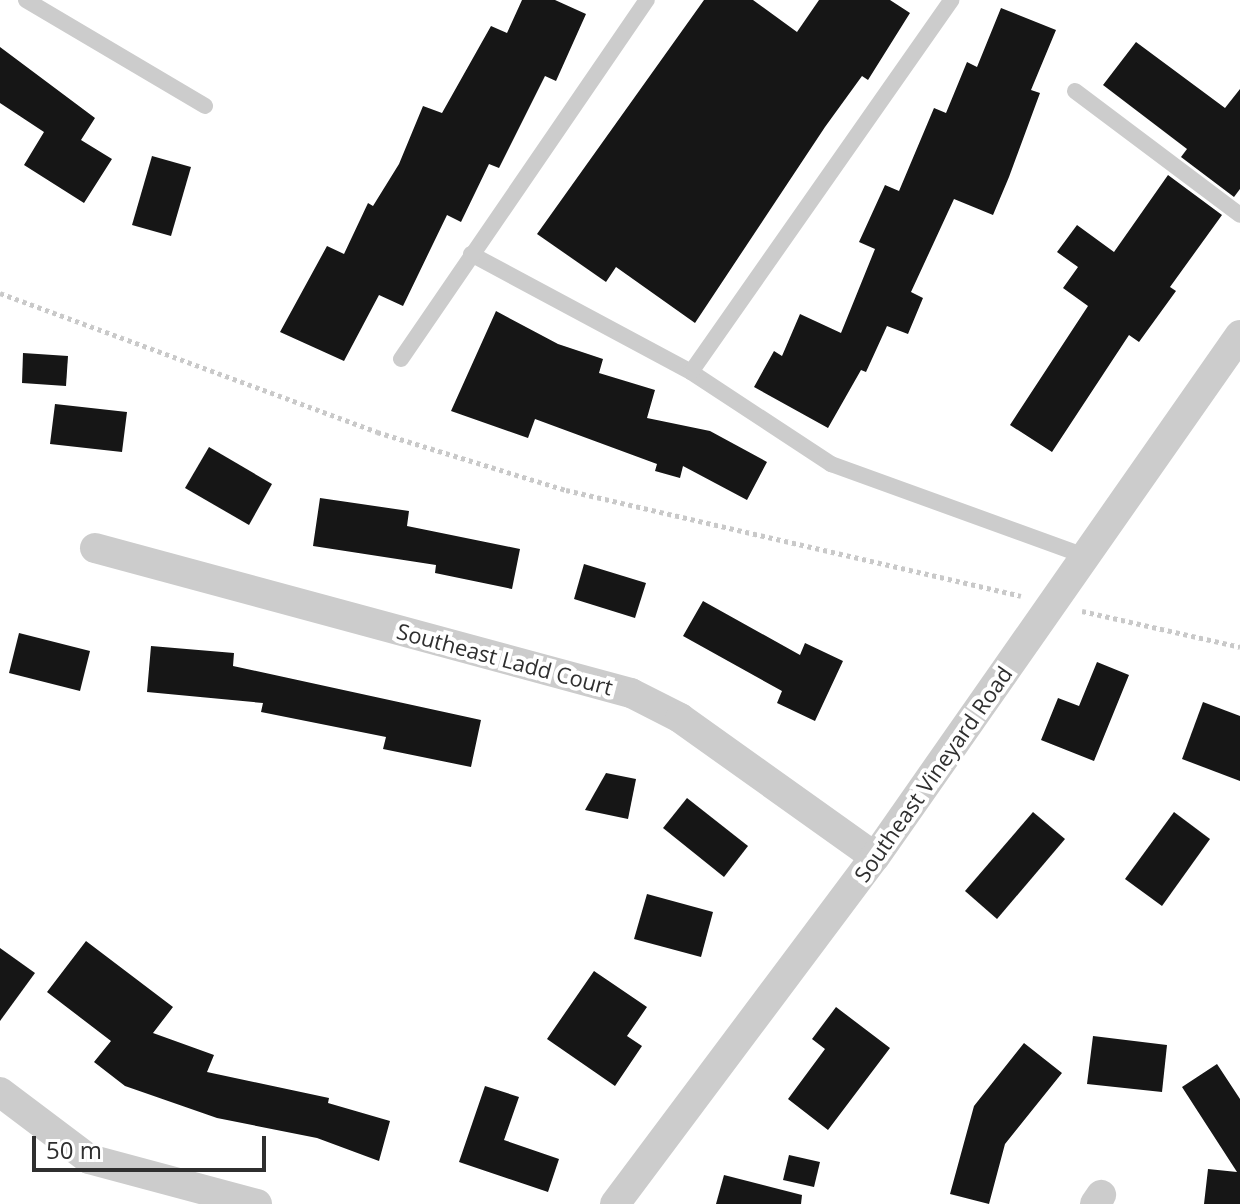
<!DOCTYPE html>
<html>
<head>
<meta charset="utf-8">
<style>
	body { margin:0 }
	#map { position:relative; width:1240px; height:1204px; overflow:hidden; background:#fff; font-family:"Open Sans",sans-serif }
	div>[style] { position:absolute }
	.building>* { inset:0; background:#161616 }
	.path>* { height:5px; margin-top:-2.5px; transform-origin:0; background:repeating-linear-gradient(90deg,#c9c9c9 0 4px,transparent 0 8px) }
	.lane>* { height:16px; margin:-8px; padding:0 8px; transform-origin:8px; border-radius:8px; background:#ccc }
	.street>* { height:30px; margin:-15px; padding:0 15px; transform-origin:15px; border-radius:15px; background:#ccc }
	span { translate:-50% -50%; white-space:nowrap; text-align:center; line-height:1.15; -webkit-text-stroke:8px #fff; paint-order:stroke }
	.street-label { font-size:22px; color:#2f2f2f }
	.scale { position:absolute; left:32px; top:1136px; width:234px; height:36px; box-sizing:border-box; border:4px solid #2f2f2f; border-top:0; padding-left:10px; font-size:24px; line-height:28px; white-space:nowrap; color:#2f2f2f; -webkit-text-stroke:6px #fff; paint-order:stroke }
</style>
</head>
<body>
<div id="map">
	<div class="building">
		<i style="clip-path:polygon(522px 0,555px 0,586px 14px,556px 81px,545px 76px,499px 168px,489px 164px,461px 222px,447px 215px,403px 306px,379px 295px,344px 361px,280px 332px,327px 246px,344px 254px,368px 203px,373px 206px,399px 164px,423px 106px,442px 113px,491px 26px,507px 33px)"></i>
		<i style="clip-path:polygon(704px 0,753px 0,797px 32px,819px 0,890px 0,910px 13px,868px 80px,862px 76px,825px 127px,695px 323px,616px 267px,606px 282px,537px 234px)"></i>
		<i style="clip-path:polygon(1001px 8px,1056px 30px,1031px 90px,1040px 93px,1009px 177px,993px 215px,954px 199px,911px 292px,923px 298px,908px 334px,887px 326px,866px 372px,861px 370px,828px 428px,754px 387px,774px 351px,782px 356px,800px 314px,841px 333px,875px 249px,859px 242px,885px 185px,899px 191px,934px 108px,946px 113px,967px 62px,977px 67px)"></i>
		<i style="clip-path:polygon(1136px 42px,1225px 108px,1240px 89px,1240px 189px,1234px 197px,1181px 157px,1187px 149px,1103px 85px)"></i>
		<i style="clip-path:polygon(0 47px,95px 118px,81px 140px,112px 159px,84px 203px,24px 165px,44px 132px,0 103px)"></i>
		<i style="clip-path:polygon(152px 156px,191px 167px,171px 236px,132px 225px)"></i>
		<i style="clip-path:polygon(1168px 175px,1222px 215px,1170px 287px,1176px 291px,1139px 342px,1129px 335px,1052px 452px,1010px 425px,1088px 306px,1063px 288px,1078px 267px,1057px 252px,1077px 225px,1114px 252px)"></i>
		<i style="clip-path:polygon(496px 311px,558px 344px,603px 359px,599px 373px,655px 390px,647px 418px,710px 431px,767px 462px,747px 500px,683px 466px,680px 478px,655px 471px,657px 464px,535px 419px,528px 438px,451px 411px)"></i>
		<i style="clip-path:polygon(23px 353px,68px 356px,66px 386px,22px 383px)"></i>
		<i style="clip-path:polygon(55px 404px,127px 412px,122px 452px,50px 444px)"></i>
		<i style="clip-path:polygon(209px 447px,272px 484px,249px 525px,185px 488px)"></i>
		<i style="clip-path:polygon(320px 498px,409px 511px,407px 526px,520px 549px,512px 589px,435px 573px,436px 565px,313px 546px)"></i>
		<i style="clip-path:polygon(584px 564px,646px 583px,635px 618px,574px 599px)"></i>
		<i style="clip-path:polygon(703px 601px,800px 655px,805px 643px,843px 661px,815px 721px,777px 703px,782px 691px,683px 636px)"></i>
		<i style="clip-path:polygon(19px 633px,90px 651px,80px 691px,9px 673px)"></i>
		<i style="clip-path:polygon(151px 646px,234px 653px,233px 666px,481px 720px,471px 767px,383px 749px,386px 737px,261px 712px,263px 703px,147px 692px)"></i>
		<i style="clip-path:polygon(1097px 662px,1129px 675px,1094px 761px,1041px 740px,1058px 698px,1079px 706px)"></i>
		<i style="clip-path:polygon(1203px 702px,1240px 716px,1240px 781px,1182px 759px)"></i>
		<i style="clip-path:polygon(606px 773px,636px 779px,628px 819px,585px 810px)"></i>
		<i style="clip-path:polygon(687px 798px,748px 846px,724px 877px,663px 828px)"></i>
		<i style="clip-path:polygon(1033px 812px,1065px 839px,997px 919px,965px 891px)"></i>
		<i style="clip-path:polygon(1174px 812px,1210px 839px,1162px 906px,1125px 879px)"></i>
		<i style="clip-path:polygon(647px 894px,713px 912px,701px 957px,634px 939px)"></i>
		<i style="clip-path:polygon(86px 941px,173px 1007px,153px 1033px,214px 1055px,207px 1072px,329px 1098px,328px 1103px,390px 1121px,379px 1161px,317px 1138px,217px 1118px,125px 1086px,94px 1062px,111px 1041px,47px 992px)"></i>
		<i style="clip-path:polygon(0 948px,35px 973px,0 1021px)"></i>
		<i style="clip-path:polygon(594px 971px,647px 1007px,627px 1036px,642px 1046px,615px 1086px,547px 1039px)"></i>
		<i style="clip-path:polygon(836px 1007px,890px 1048px,828px 1130px,788px 1099px,825px 1049px,812px 1039px)"></i>
		<i style="clip-path:polygon(1093px 1036px,1167px 1045px,1162px 1092px,1087px 1084px)"></i>
		<i style="clip-path:polygon(1024px 1043px,1062px 1073px,1005px 1144px,989px 1204px,950px 1194px,974px 1106px)"></i>
		<i style="clip-path:polygon(1217px 1064px,1240px 1099px,1240px 1204px,1204px 1204px,1208px 1169px,1237px 1172px,1182px 1087px)"></i>
		<i style="clip-path:polygon(485px 1086px,519px 1097px,504px 1140px,559px 1159px,548px 1192px,459px 1162px)"></i>
		<i style="clip-path:polygon(789px 1155px,820px 1162px,814px 1187px,783px 1180px)"></i>
		<i style="clip-path:polygon(724px 1175px,802px 1195px,801px 1204px,716px 1204px)"></i>
	</div>
	<div class="path">
		<i style="left:0;top:293px;width:402px;rotate:20.2deg"></i>
		<i style="left:377px;top:432px;width:198px;rotate:17.1deg"></i>
		<i style="left:566px;top:490px;width:467px;rotate:13.1deg"></i>
		<i style="left:1082px;top:611px;width:162px;rotate:12.8deg"></i>
	</div>
	<div class="lane">
		<i style="left:26px;top:0;width:208px;rotate:30.6deg"></i>
		<i style="left:1075px;top:91px;width:206px;rotate:36.9deg"></i>
		<i style="left:471px;top:254px;width:250px;rotate:28.2deg"></i>
		<i style="left:691px;top:372px;width:168px;rotate:33.3deg"></i>
		<i style="left:831px;top:464px;width:270px;rotate:19.9deg"></i>
		<i style="left:401px;top:359px;width:435px;rotate:-55.6deg"></i>
		<i style="left:691px;top:372px;width:454px;rotate:-55deg"></i>
	</div>
	<div class="street">
		<i style="left:95px;top:548px;width:555px;rotate:15.14deg"></i>
		<i style="left:631px;top:693px;width:55px;rotate:27deg"></i>
		<i style="left:680px;top:718px;width:239px;rotate:35.5deg"></i>
		<i style="left:0;top:1092px;width:111px;rotate:37deg"></i>
		<i style="left:89px;top:1159px;width:174px;rotate:15deg"></i>
		<i style="left:615px;top:1204px;width:434px;rotate:-53.2deg"></i>
		<i style="left:875px;top:857px;width:637px;rotate:-55.04deg"></i>
		<i style="left:1095px;top:1204px;width:11px;rotate:-56deg"></i>
	</div>
	<div class="street-label">
		<span style="left:505px;top:659px;rotate:15deg">Southeast Ladd Court</span>
		<span style="left:933px;top:774px;rotate:-55deg">Southeast Vineyard Road</span>
	</div>
	<div class="scale">50 m</div>
</div>
</body>
</html>
